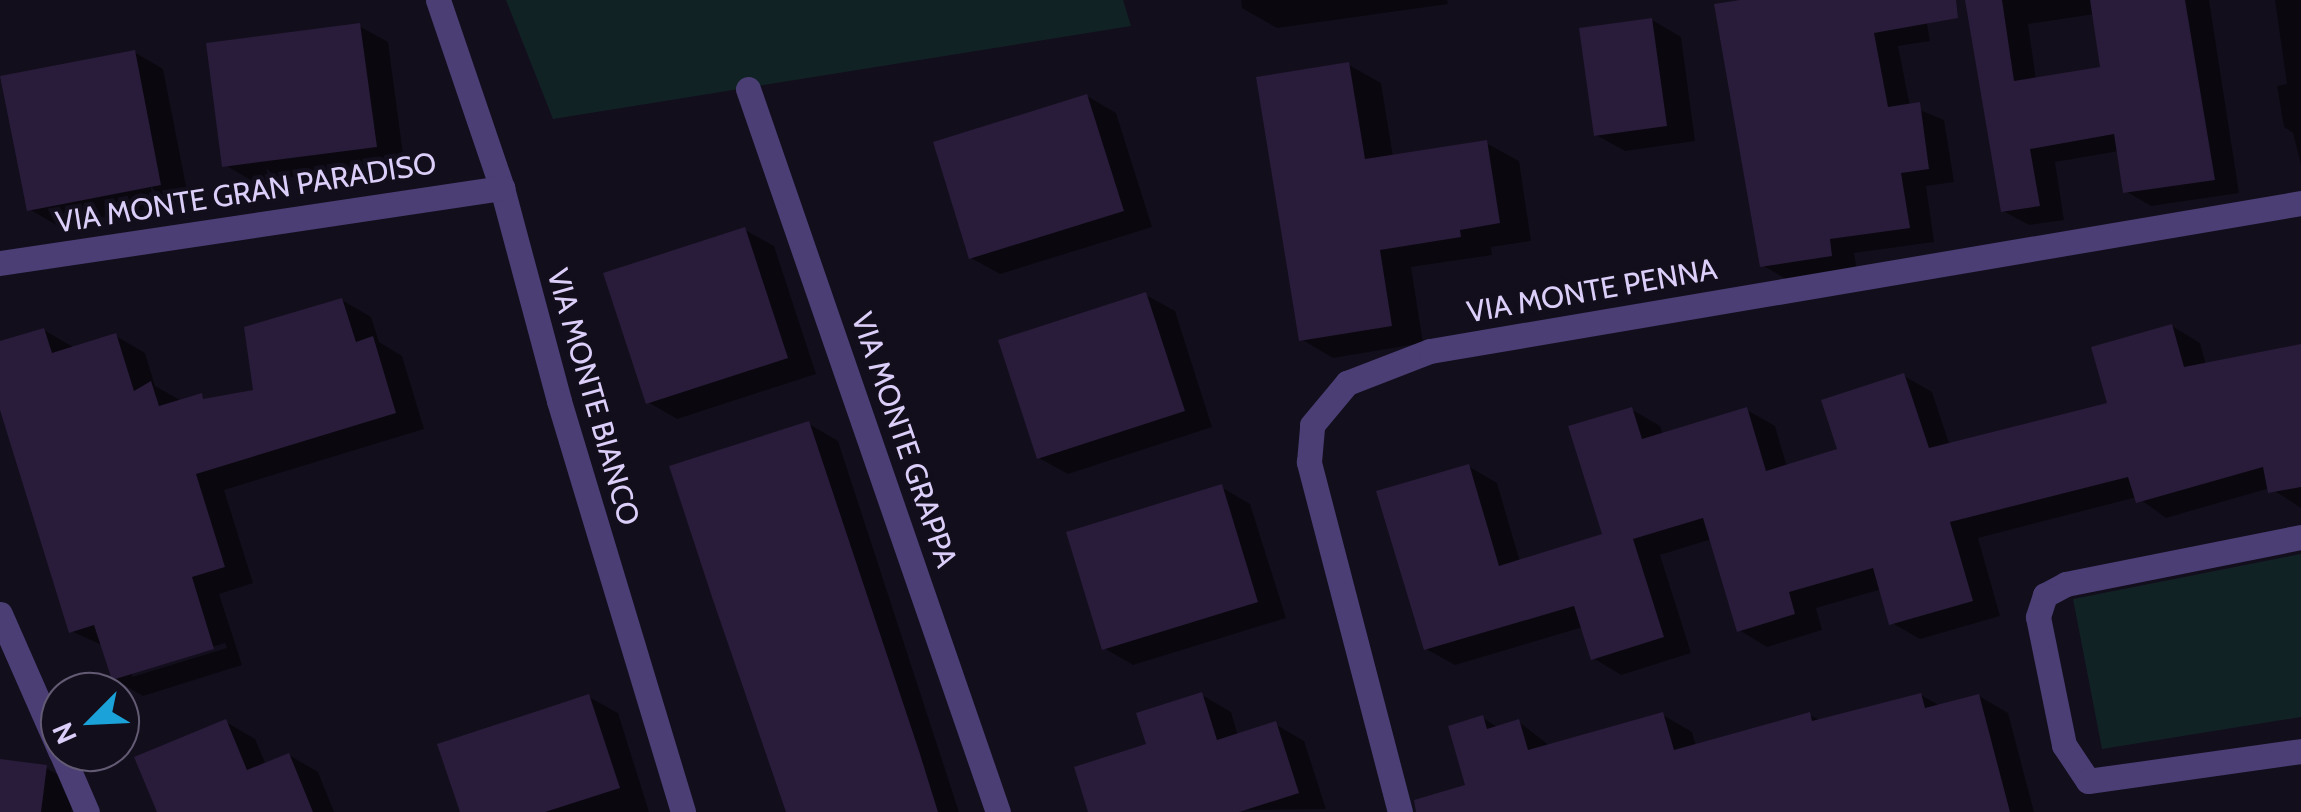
<!DOCTYPE html>
<html>
<head>
<meta charset="utf-8">
<style>
	body { margin:0 }
	#map { position:relative; width:2301px; height:812px; overflow:hidden; background:#130e1c; font-family:Cabin,sans-serif }
	div>[style] { position:absolute }
	.green>* { inset:0; background:#112225 }
	.shadow>* { inset:0; background:#0007 }
	.building>* { inset:0; background:#281c3a }
	.minor>* { height:25px; margin:-12.5px; padding:0 12.5px; transform-origin:12.5px; border-radius:12.5px; background:#4a3e75 }
	span { translate:-50% -50%; white-space:nowrap; text-align:center; line-height:1.15; -webkit-text-stroke:9px #130e1c; paint-order:stroke }
	.street-label { font-size:30px; color:#dbcef9 }
	.north { position:absolute; left:40px; top:672px; width:100px; height:100px; box-sizing:border-box; background:#130e1c; border:2px solid #635b74; border-radius:50%; rotate:246deg; font-size:28px; font-weight:700; line-height:40px; text-align:center; color:#dbcef9 }
	.north::after { content:''; display:block; margin:auto; width:35px; height:45px; background:#1ba3d9; clip-path:polygon(50% 0,100% 100%,50% 72%,0 100%) }
</style>
</head>
<body>
<div id="map">
	<div class="green">
		<i style="clip-path:polygon(506px 0,1123px 0,1131px 26px,553px 119px)"></i>
		<i style="clip-path:polygon(2301px 554px,2301px 717px,2102px 749px,2073px 599px)"></i>
	</div>
	<div class="shadow">
		<i style="clip-path:polygon(1241px 0,1447px 0,1448px 4px,1277px 28px,1242px 8px)"></i>
		<i style="clip-path:polygon(1755px 0,1923px 0,1930px 41px,1898px 46px,1910px 106px,1944px 120px,1954px 182px,1926px 186px,1934px 242px,1854px 253px,1857px 270px,1788px 280px,1762px 265px)"></i>
		<i style="clip-path:polygon(evenodd,1967px 0,2209px 0,2239px 193px,2151px 206px,2125px 191px,2119px 151px,2055px 162px,2064px 220px,2029px 225px,2003px 211px,1967px 0,2095px 14px,2103px 69px,2036px 80px,2028px 24px,2095px 14px)"></i>
		<i style="clip-path:polygon(2275px 0,2301px 0,2301px 165px,2293px 133px,2284px 127px,2277px 86px,2287px 84px)"></i>
		<i style="clip-path:polygon(1652px 20px,1681px 37px,1695px 141px,1625px 151px,1596px 135px)"></i>
		<i style="clip-path:polygon(359px 26px,388px 42px,404px 162px,254px 182px,225px 165px)"></i>
		<i style="clip-path:polygon(134px 52px,163px 69px,189px 201px,58px 226px,29px 209px)"></i>
		<i style="clip-path:polygon(1349px 65px,1381px 83px,1393px 157px,1486px 143px,1519px 161px,1531px 241px,1491px 247px,1492px 255px,1411px 267px,1423px 343px,1333px 358px,1301px 339px)"></i>
		<i style="clip-path:polygon(1087px 96px,1116px 113px,1152px 227px,1000px 274px,971px 258px)"></i>
		<i style="clip-path:polygon(745px 230px,774px 246px,816px 374px,677px 419px,648px 402px)"></i>
		<i style="clip-path:polygon(1146px 295px,1175px 311px,1212px 427px,1068px 474px,1039px 458px)"></i>
		<i style="clip-path:polygon(evenodd,342px 300px,371px 317px,379px 342px,402px 356px,424px 429px,224px 490px,253px 583px,219px 594px,242px 665px,143px 696px,114px 679px,104px 646px,71px 631px,0 402px,0 344px,44px 330px,73px 347px,116px 336px,145px 353px,155px 386px,180px 400px,209px 400px,255px 392px,342px 300px,225px 643px,227px 648px,132px 677px,132px 672px,225px 643px)"></i>
		<i style="clip-path:polygon(2172px 326px,2200px 343px,2206px 365px,2301px 347px,2301px 508px,2270px 488px,2166px 518px,2137px 497px,1978px 538px,2000px 616px,1920px 639px,1892px 623px,1882px 589px,1816px 608px,1822px 630px,1767px 647px,1739px 630px,1712px 539px,1660px 555px,1691px 653px,1621px 675px,1593px 658px,1583px 627px,1455px 665px,1426px 649px,1468px 466px,1497px 483px,1520px 562px,1605px 536px,1631px 409px,1660px 426px,1663px 435px,1747px 410px,1775px 426px,1787px 467px,1840px 450px,1904px 376px,1932px 392px,1950px 446px,2110px 405px)"></i>
		<i style="clip-path:polygon(809px 424px,838px 441px,959px 812px,789px 812px)"></i>
		<i style="clip-path:polygon(1221px 487px,1250px 504px,1286px 618px,1133px 665px,1104px 648px)"></i>
		<i style="clip-path:polygon(1202px 695px,1231px 712px,1238px 736px,1275px 724px,1304px 741px,1326px 809px,1091px 812px)"></i>
		<i style="clip-path:polygon(1921px 695px,1940px 706px,1979px 696px,2008px 713px,2034px 812px,1464px 812px,1483px 718px,1499px 728px,1519px 722px,1550px 746px,1663px 715px,1692px 732px,1696px 746px,1810px 715px,1821px 721px)"></i>
		<i style="clip-path:polygon(589px 697px,618px 713px,649px 812px,464px 812px)"></i>
		<i style="clip-path:polygon(226px 722px,255px 739px,266px 765px,289px 755px,318px 772px,334px 812px,160px 812px)"></i>
		<i style="clip-path:polygon(0 762px,46px 768px,75px 784px,71px 812px,0 812px)"></i>
	</div>
	<div class="building">
		<i style="clip-path:polygon(1740px 0,1956px 0,1958px 18px,1874px 33px,1888px 107px,1920px 102px,1929px 169px,1901px 173px,1910px 228px,1830px 239px,1832px 256px,1760px 267px,1714px 4px)"></i>
		<i style="clip-path:polygon(1965px 0,2002px 0,2014px 81px,2100px 67px,2090px 0,2185px 0,2215px 180px,2123px 193px,2114px 134px,2030px 149px,2040px 206px,2001px 212px)"></i>
		<i style="clip-path:polygon(1652px 18px,1667px 126px,1594px 136px,1579px 28px)"></i>
		<i style="clip-path:polygon(360px 23px,377px 147px,222px 167px,206px 43px)"></i>
		<i style="clip-path:polygon(135px 50px,161px 185px,27px 211px,0 76px)"></i>
		<i style="clip-path:polygon(1349px 62px,1365px 159px,1487px 140px,1500px 223px,1460px 230px,1461px 237px,1380px 250px,1392px 326px,1299px 341px,1256px 77px)"></i>
		<i style="clip-path:polygon(1087px 94px,1124px 211px,969px 259px,933px 142px)"></i>
		<i style="clip-path:polygon(745px 227px,788px 358px,646px 404px,603px 273px)"></i>
		<i style="clip-path:polygon(1146px 292px,1185px 411px,1037px 459px,998px 340px)"></i>
		<i style="clip-path:polygon(342px 298px,356px 342px,373px 336px,396px 413px,196px 474px,225px 567px,192px 577px,214px 649px,112px 680px,94px 625px,69px 633px,0 410px,0 341px,44px 328px,52px 353px,116px 333px,134px 391px,151px 381px,159px 406px,202px 393px,203px 399px,253px 390px,244px 327px)"></i>
		<i style="clip-path:polygon(2172px 324px,2184px 367px,2301px 344px,2301px 487px,2268px 493px,2263px 467px,2136px 503px,2128px 477px,1950px 522px,1973px 601px,1889px 625px,1873px 568px,1789px 592px,1795px 614px,1737px 632px,1703px 518px,1633px 539px,1664px 637px,1591px 660px,1574px 606px,1424px 650px,1376px 491px,1469px 464px,1499px 566px,1602px 534px,1568px 426px,1632px 407px,1642px 439px,1747px 407px,1766px 471px,1837px 449px,1821px 400px,1904px 373px,1929px 448px,2107px 403px,2091px 347px)"></i>
		<i style="clip-path:polygon(809px 421px,919px 751px,938px 812px,786px 812px,713px 600px,669px 466px)"></i>
		<i style="clip-path:polygon(1222px 484px,1258px 602px,1102px 650px,1066px 532px)"></i>
		<i style="clip-path:polygon(1202px 692px,1217px 740px,1276px 721px,1299px 793px,1239px 812px,1088px 812px,1074px 767px,1146px 744px,1136px 713px)"></i>
		<i style="clip-path:polygon(1921px 693px,1925px 708px,1979px 694px,2010px 812px,1416px 812px,1414px 800px,1465px 785px,1448px 726px,1483px 715px,1487px 729px,1519px 719px,1528px 750px,1663px 712px,1674px 750px,1810px 712px,1812px 721px)"></i>
		<i style="clip-path:polygon(589px 694px,620px 788px,545px 812px,460px 812px,437px 744px)"></i>
		<i style="clip-path:polygon(226px 719px,247px 770px,289px 753px,313px 812px,157px 812px,134px 757px)"></i>
		<i style="clip-path:polygon(0 759px,47px 765px,41px 812px,0 812px)"></i>
	</div>
	<div class="minor">
		<i style="left:438px;top:0;width:199px;rotate:71.2deg"></i>
		<i style="left:502px;top:188px;width:220px;rotate:75deg"></i>
		<i style="left:559px;top:401px;width:429px;rotate:73.2deg"></i>
		<i style="left:748px;top:89px;width:765px;rotate:70.93deg"></i>
		<i style="left:0;top:263px;width:508px;rotate:-8.5deg"></i>
		<i style="left:2301px;top:537px;width:240px;rotate:168.7deg"></i>
		<i style="left:2066px;top:584px;width:24px;rotate:152deg"></i>
		<i style="left:2045px;top:595px;width:23px;rotate:108deg"></i>
		<i style="left:2038px;top:617px;width:131px;rotate:78.5deg"></i>
		<i style="left:2064px;top:745px;width:43px;rotate:56.3deg"></i>
		<i style="left:2088px;top:781px;width:215px;rotate:-8deg"></i>
		<i style="left:0;top:614px;width:150px;rotate:66.3deg"></i>
		<i style="left:61px;top:752px;width:65px;rotate:66.6deg"></i>
		<i style="left:1400px;top:812px;width:362px;rotate:-104.6deg"></i>
		<i style="left:1309px;top:462px;width:37px;rotate:-85deg"></i>
		<i style="left:1312px;top:425px;width:55px;rotate:-50.2deg"></i>
		<i style="left:1347px;top:383px;width:89px;rotate:-21.1deg"></i>
		<i style="left:1430px;top:351px;width:883px;rotate:-9.64deg"></i>
	</div>
	<div class="street-label">
		<span style="left:246px;top:193px;rotate:-9deg">VIA MONTE GRAN PARADISO</span>
		<span style="left:1592px;top:291px;rotate:-10deg">VIA MONTE PENNA</span>
		<span style="left:593px;top:397px;rotate:74deg">VIA MONTE BIANCO</span>
		<span style="left:904px;top:440px;rotate:71deg">VIA MONTE GRAPPA</span>
	</div>
	<div class="north">N</div>
</div>
</body>
</html>
